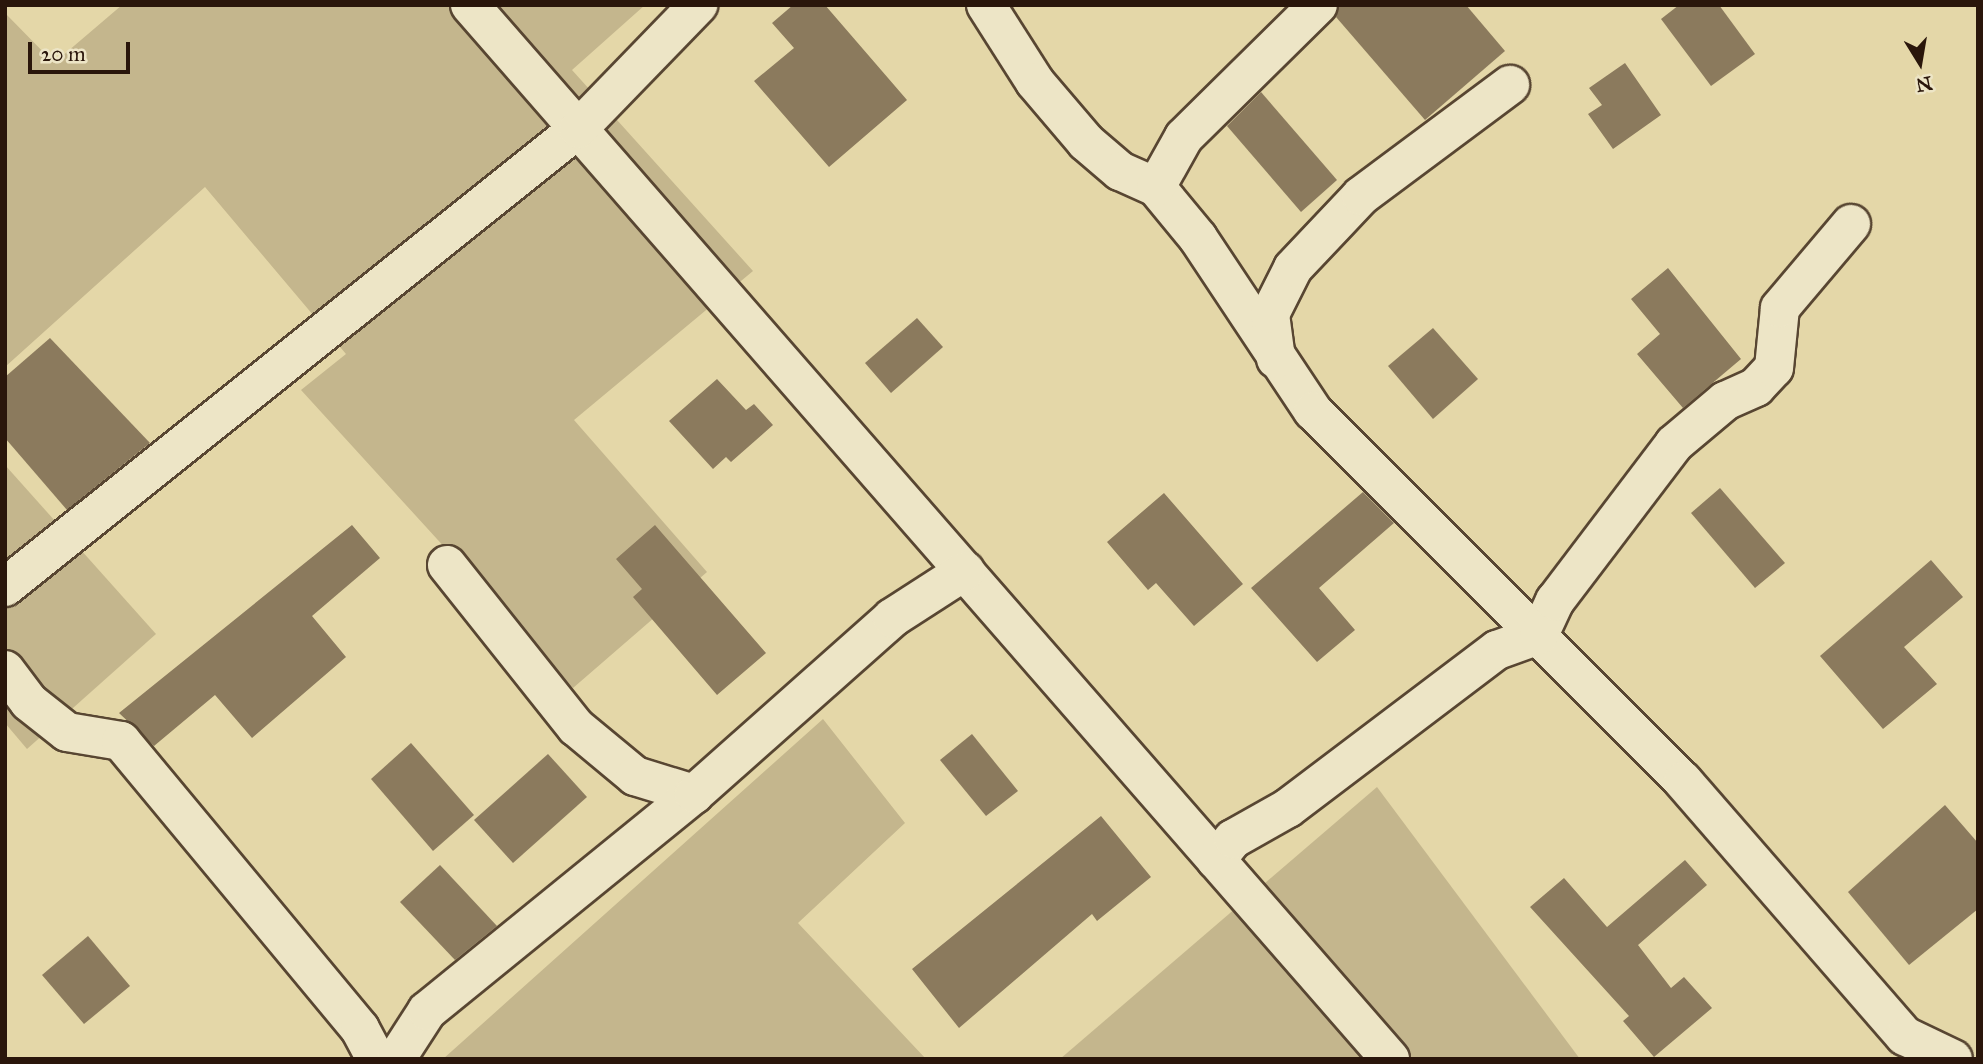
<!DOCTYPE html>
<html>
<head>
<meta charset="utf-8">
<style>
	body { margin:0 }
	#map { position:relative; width:1983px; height:1064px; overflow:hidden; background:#e4d7a8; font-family:"IM FELL Great Primer",serif }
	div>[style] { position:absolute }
	.green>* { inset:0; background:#c4b68d }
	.building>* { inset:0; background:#8b7a5d }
	.roads { filter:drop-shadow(2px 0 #584632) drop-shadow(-2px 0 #584632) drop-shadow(0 2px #584632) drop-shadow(0 -2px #584632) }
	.minor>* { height:38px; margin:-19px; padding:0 19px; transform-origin:19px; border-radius:19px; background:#ede5c6 }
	span { translate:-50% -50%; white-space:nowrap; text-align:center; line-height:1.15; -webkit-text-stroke:5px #ede5c6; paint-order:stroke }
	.frame { position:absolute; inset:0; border:7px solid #2a160b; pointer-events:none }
	.north { position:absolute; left:1885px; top:28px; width:70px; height:70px; -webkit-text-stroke:5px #ede5c6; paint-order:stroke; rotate:169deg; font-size:19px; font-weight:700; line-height:28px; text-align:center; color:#2a160b }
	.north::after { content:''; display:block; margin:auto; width:24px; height:32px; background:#2a160b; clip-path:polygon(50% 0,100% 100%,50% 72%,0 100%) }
	.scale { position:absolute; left:28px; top:42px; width:102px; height:32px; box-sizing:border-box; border:4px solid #2a160b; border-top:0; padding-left:9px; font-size:21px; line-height:24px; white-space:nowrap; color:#2a160b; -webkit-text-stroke:5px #ede5c6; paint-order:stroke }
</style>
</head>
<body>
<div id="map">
	<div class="green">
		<i style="clip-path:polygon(122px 5px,645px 5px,572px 70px,753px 271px,574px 420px,707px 572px,573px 688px,301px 390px,346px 354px,205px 187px,5px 367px,5px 13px,54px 63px)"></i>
		<i style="clip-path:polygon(5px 465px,156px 634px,27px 749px,5px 723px)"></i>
		<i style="clip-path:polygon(823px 719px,905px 823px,798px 923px,926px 1059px,443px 1059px)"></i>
		<i style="clip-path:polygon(1377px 787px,1580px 1059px,1060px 1059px)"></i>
	</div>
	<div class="building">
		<i style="clip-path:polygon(793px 5px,825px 5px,907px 100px,829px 167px,754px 81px,794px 48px,772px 23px)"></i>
		<i style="clip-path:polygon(1339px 5px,1466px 5px,1505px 51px,1425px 120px,1336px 17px)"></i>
		<i style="clip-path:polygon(1679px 5px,1719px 5px,1755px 54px,1711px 86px,1661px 19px)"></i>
		<i style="clip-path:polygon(1625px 63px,1661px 115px,1613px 149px,1588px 114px,1602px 105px,1589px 88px)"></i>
		<i style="clip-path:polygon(1261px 92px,1337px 180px,1301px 212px,1227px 126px)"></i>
		<i style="clip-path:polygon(1668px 268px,1741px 359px,1683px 408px,1637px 354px,1660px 334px,1631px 299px)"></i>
		<i style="clip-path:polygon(917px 318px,943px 347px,891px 393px,865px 363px)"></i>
		<i style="clip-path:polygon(1433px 328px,1478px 379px,1433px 419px,1388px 366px)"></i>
		<i style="clip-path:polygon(50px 338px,150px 443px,67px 510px,5px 438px,5px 377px)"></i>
		<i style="clip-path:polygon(717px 379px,746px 410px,754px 404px,773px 425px,731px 462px,726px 457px,713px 469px,669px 421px)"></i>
		<i style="clip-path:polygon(1720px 488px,1785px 563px,1755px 588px,1691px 513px)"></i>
		<i style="clip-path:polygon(1363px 492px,1394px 523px,1319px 588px,1355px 630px,1317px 662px,1251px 588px)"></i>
		<i style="clip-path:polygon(1164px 493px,1243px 584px,1194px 626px,1156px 583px,1148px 590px,1107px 542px)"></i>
		<i style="clip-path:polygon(352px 525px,380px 558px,312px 616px,346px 657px,252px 738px,215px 695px,154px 746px,119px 713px)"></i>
		<i style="clip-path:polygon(655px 525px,766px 653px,717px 695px,633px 597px,642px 589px,616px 559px)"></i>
		<i style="clip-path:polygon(1931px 560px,1963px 597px,1904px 647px,1937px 684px,1883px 729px,1820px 656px)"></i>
		<i style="clip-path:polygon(972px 734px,1018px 791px,986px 816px,940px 760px)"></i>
		<i style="clip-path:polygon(411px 743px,474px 815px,433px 851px,371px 779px)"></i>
		<i style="clip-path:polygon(548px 754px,587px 797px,513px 863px,474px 820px)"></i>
		<i style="clip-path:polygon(1945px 805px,1978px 843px,1978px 909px,1909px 965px,1848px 892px)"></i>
		<i style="clip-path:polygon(1101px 816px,1151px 877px,1097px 921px,1092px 914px,959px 1028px,912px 969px)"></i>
		<i style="clip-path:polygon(1685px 860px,1707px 885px,1638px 945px,1671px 988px,1684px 977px,1712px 1008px,1654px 1057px,1623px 1021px,1629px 1016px,1530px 907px,1564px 878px,1607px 927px)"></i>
		<i style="clip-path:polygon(440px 865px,497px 926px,455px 960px,400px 902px)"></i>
		<i style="clip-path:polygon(88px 936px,130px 986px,84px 1024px,42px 975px)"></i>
	</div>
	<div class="roads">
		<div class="minor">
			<i style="left:470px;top:5px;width:1399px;rotate:48.88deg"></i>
			<i style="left:986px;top:5px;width:91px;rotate:57.5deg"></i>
			<i style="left:1035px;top:82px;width:79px;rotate:49.6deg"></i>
			<i style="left:1086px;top:142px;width:45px;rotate:40.5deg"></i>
			<i style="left:1120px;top:171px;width:39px;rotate:24deg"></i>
			<i style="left:1156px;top:187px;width:66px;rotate:50.5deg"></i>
			<i style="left:1198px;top:238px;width:208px;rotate:56.4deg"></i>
			<i style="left:1313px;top:411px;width:523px;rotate:45deg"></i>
			<i style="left:1683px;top:781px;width:338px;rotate:49deg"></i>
			<i style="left:1905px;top:1036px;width:53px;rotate:25.6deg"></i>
			<i style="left:1156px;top:187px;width:57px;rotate:-60.8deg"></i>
			<i style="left:1184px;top:137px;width:188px;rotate:-44.6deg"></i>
			<i style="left:1276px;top:359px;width:45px;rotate:-97.6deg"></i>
			<i style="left:1270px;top:314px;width:51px;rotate:-63.4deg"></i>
			<i style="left:1293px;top:268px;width:99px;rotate:-46.6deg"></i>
			<i style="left:1361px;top:196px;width:186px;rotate:-36.7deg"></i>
			<i style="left:447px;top:565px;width:207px;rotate:51.5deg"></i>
			<i style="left:576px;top:727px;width:77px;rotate:39.7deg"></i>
			<i style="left:635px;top:776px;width:62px;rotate:17deg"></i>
			<i style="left:5px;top:587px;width:734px;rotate:-38.64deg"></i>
			<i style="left:578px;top:129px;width:173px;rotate:-45.9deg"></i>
			<i style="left:5px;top:670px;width:40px;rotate:53deg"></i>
			<i style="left:29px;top:702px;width:48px;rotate:38.3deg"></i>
			<i style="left:67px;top:732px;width:55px;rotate:9.5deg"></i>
			<i style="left:121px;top:741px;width:374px;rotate:50.3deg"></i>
			<i style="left:360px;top:1029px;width:34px;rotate:62deg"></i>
			<i style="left:1216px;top:860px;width:27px;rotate:-51deg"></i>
			<i style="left:1233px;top:839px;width:63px;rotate:-29.4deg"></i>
			<i style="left:1288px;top:808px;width:262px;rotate:-37.1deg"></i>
			<i style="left:1497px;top:650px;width:45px;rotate:-19.7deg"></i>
			<i style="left:1539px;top:635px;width:38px;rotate:-65deg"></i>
			<i style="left:1555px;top:601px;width:197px;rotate:-52.8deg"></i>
			<i style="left:1674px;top:444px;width:67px;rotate:-40.1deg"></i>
			<i style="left:1725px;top:401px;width:34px;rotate:-24deg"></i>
			<i style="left:1756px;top:387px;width:26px;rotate:-47deg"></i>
			<i style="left:1774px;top:368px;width:60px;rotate:-84.3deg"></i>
			<i style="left:1780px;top:308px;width:110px;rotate:-49.8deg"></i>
			<i style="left:396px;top:1059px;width:57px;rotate:-57.1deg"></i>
			<i style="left:427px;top:1011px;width:344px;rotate:-39.1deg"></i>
			<i style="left:694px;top:794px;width:265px;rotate:-41.6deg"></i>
			<i style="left:892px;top:618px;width:87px;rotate:-32.8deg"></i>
		</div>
	</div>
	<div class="frame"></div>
	<div class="north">N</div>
	<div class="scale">20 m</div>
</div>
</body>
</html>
